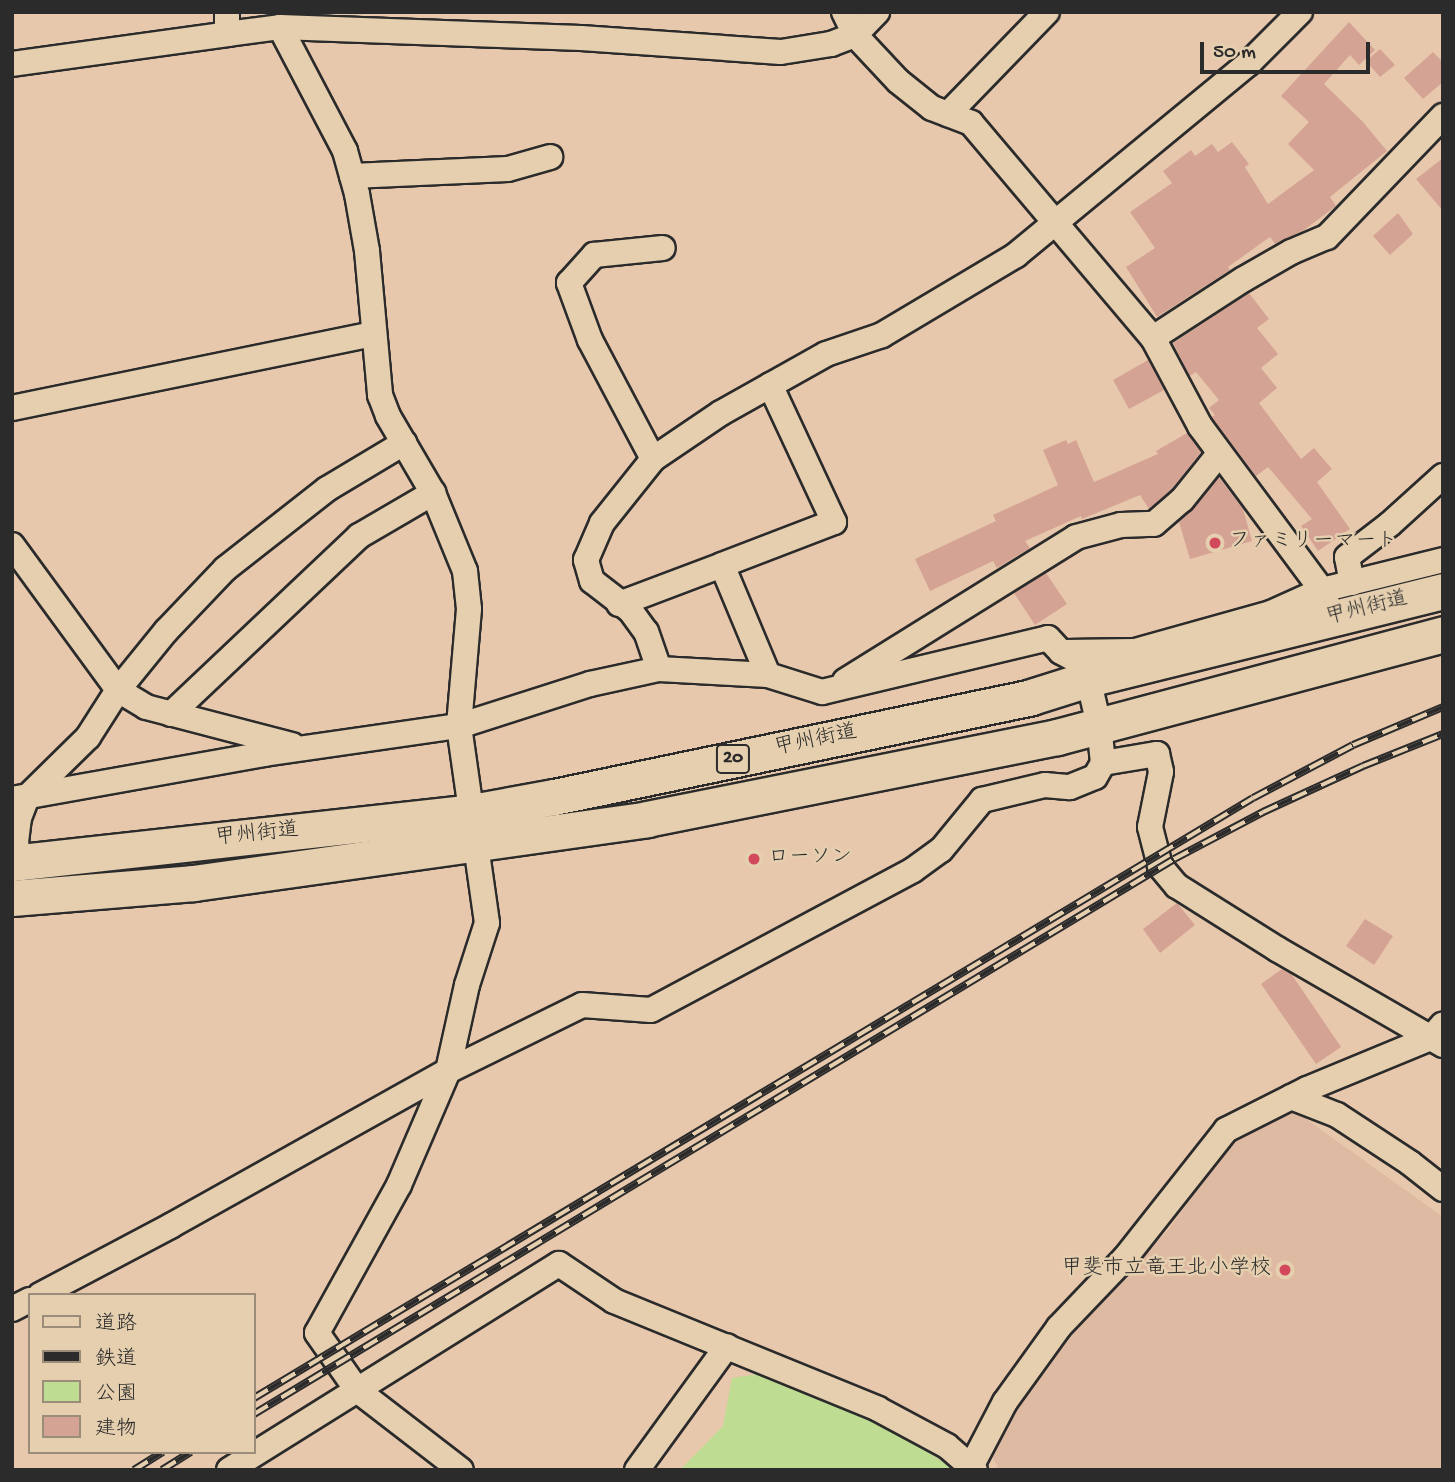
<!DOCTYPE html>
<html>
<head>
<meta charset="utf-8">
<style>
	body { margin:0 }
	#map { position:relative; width:1455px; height:1482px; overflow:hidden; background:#e8c8ac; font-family:"Gochi Hand","Klee One",sans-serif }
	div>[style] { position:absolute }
	.built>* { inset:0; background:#debaa3 }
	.green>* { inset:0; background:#bfdc93 }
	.building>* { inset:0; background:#d4a394 }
	.roads { filter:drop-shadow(2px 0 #2b2b2b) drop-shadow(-2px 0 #2b2b2b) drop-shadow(0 2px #2b2b2b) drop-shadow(0 -2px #2b2b2b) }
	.minor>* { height:24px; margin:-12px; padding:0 12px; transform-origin:12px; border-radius:12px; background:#e5cfaf }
	.highway>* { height:35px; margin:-17.5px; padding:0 17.5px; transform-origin:17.5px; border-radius:17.5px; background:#e5cfaf }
	.rail>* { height:8px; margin-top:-4px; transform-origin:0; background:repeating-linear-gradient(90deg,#e5cfaf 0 16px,#2b2b2b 0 32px); box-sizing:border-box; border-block:2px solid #2b2b2b }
	.dots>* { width:19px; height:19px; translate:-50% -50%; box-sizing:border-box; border:4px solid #e5cfaf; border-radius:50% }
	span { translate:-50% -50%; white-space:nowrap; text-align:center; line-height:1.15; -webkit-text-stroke:5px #e5cfaf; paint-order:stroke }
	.shield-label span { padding:2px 5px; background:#e5cfaf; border:2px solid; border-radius:5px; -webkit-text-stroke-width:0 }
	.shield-label { font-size:19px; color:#2b2b2b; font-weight:700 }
	.poi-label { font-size:21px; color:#2b2b2b }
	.left { translate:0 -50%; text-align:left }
	.right { translate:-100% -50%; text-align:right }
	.street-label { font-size:21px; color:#2b2b2b }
	.frame { position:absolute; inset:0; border:14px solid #2b2b2b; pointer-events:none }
	.legend { position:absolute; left:28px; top:1293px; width:228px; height:161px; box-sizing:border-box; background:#e5cfaf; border:2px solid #9b8d7a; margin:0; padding:9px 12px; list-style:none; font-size:21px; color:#2b2b2b }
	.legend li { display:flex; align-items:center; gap:14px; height:35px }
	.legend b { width:35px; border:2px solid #9b8d7a }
	.scale { position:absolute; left:1200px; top:42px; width:170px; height:32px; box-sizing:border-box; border:4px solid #2b2b2b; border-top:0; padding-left:9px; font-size:21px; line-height:24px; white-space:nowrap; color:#2b2b2b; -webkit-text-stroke:5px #e5cfaf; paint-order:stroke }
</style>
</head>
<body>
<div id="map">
	<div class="built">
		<i style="clip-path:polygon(1295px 1111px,1443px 1217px,1443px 1470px,999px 1470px,990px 1453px,1002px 1422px,1088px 1311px,1168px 1230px,1238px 1132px)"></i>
	</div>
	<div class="green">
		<i style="clip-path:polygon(773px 1372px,870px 1416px,956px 1470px,680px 1470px,723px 1426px,732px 1378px)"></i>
	</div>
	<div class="building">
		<i style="clip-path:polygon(1349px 22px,1375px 50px,1359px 65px,1350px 55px,1324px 84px,1363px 122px,1387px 151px,1330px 197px,1336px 206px,1304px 230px,1275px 244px,1270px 237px,1228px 267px,1230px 270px,1157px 317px,1126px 267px,1155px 248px,1130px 212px,1172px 183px,1163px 171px,1191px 150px,1195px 156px,1212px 144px,1218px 152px,1232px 142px,1249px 164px,1245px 167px,1268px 204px,1314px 170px,1288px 144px,1309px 122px,1281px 96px)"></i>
		<i style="clip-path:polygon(1380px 49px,1395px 65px,1380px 77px,1366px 61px)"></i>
		<i style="clip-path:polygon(1433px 52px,1443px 62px,1443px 82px,1423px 99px,1404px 78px)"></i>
		<i style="clip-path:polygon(1443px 158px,1443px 211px,1416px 179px)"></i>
		<i style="clip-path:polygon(1398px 213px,1413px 234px,1390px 255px,1373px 236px)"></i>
		<i style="clip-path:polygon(1249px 293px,1269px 319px,1257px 328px,1278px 354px,1261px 368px,1277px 388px,1259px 403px,1301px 459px,1314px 448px,1332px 469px,1317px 482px,1350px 529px,1318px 551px,1301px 526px,1312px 519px,1268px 467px,1256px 476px,1212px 417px,1215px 415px,1209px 408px,1219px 400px,1196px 372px,1190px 376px,1173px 343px)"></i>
		<i style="clip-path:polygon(1148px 360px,1164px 390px,1129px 409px,1113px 380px)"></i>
		<i style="clip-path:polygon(1187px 433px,1201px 452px,1171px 490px,1149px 509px,1140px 495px,1082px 519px,1081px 516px,1025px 541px,1030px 548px,997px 568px,993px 561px,930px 591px,915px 559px,996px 521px,993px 515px,1058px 485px,1043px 450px,1066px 440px,1068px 444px,1076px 440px,1094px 482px,1158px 454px,1156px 451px)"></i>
		<i style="clip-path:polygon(1219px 477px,1243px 509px,1252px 541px,1190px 559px,1179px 522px)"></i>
		<i style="clip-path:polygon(1046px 573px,1067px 604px,1035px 625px,1014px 593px)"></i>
		<i style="clip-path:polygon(1177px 903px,1195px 925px,1160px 953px,1143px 929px)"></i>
		<i style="clip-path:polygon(1365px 919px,1393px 936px,1374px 965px,1346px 946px)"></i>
		<i style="clip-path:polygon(1282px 969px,1292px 975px,1341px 1047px,1316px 1064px,1261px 984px)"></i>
	</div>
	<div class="roads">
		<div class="minor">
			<i style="left:227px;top:12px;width:22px;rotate:90deg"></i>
			<i style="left:227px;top:34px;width:53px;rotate:-7.5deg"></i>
			<i style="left:280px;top:27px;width:301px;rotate:2.1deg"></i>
			<i style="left:581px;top:38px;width:200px;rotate:4deg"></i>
			<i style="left:781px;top:52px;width:51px;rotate:-9.1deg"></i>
			<i style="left:831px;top:44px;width:26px;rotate:-21deg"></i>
			<i style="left:855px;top:35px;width:32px;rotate:-46deg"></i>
			<i style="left:844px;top:12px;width:25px;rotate:64deg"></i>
			<i style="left:855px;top:35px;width:63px;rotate:46.9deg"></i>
			<i style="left:898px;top:81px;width:43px;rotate:38.5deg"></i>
			<i style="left:932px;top:108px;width:42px;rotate:21deg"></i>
			<i style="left:971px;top:123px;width:282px;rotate:49.8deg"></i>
			<i style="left:1153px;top:338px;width:100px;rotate:61.9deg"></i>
			<i style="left:1200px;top:426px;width:204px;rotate:53.4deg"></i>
			<i style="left:1322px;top:590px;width:31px;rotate:69deg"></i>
			<i style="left:280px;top:27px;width:140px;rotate:62.3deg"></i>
			<i style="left:345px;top:151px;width:45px;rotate:74.4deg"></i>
			<i style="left:357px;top:194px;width:58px;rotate:80deg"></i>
			<i style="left:367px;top:251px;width:145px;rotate:84.8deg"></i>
			<i style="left:380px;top:395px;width:22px;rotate:69deg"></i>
			<i style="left:388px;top:416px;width:89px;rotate:59.7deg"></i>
			<i style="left:433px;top:493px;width:84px;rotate:67.7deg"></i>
			<i style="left:465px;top:571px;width:38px;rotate:84deg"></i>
			<i style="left:469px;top:609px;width:117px;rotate:94.9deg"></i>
			<i style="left:459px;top:726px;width:199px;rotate:81.9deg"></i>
			<i style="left:487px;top:923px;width:65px;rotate:107.9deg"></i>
			<i style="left:467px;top:985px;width:88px;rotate:102.5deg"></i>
			<i style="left:448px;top:1071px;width:124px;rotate:113.3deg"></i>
			<i style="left:399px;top:1185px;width:169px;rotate:119deg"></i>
			<i style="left:317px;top:1333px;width:70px;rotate:54.9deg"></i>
			<i style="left:357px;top:1390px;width:131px;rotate:37.6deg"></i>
			<i style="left:12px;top:64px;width:217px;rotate:-7.9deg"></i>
			<i style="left:948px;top:114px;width:142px;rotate:-45.9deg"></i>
			<i style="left:352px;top:176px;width:156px;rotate:-2.6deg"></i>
			<i style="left:508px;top:169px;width:44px;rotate:-15.9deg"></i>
			<i style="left:1153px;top:338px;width:108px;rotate:-33deg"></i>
			<i style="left:1244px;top:279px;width:54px;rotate:-29.9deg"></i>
			<i style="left:1291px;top:252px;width:39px;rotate:-23deg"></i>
			<i style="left:1327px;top:237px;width:168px;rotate:-46.2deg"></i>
			<i style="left:12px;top:408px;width:369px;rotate:-11.6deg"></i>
			<i style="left:653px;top:459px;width:135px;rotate:-117.9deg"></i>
			<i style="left:590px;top:340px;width:61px;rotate:-110.2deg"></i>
			<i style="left:569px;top:283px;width:38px;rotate:-48deg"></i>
			<i style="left:594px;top:255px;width:69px;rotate:-5.8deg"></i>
			<i style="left:12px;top:545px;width:180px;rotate:53.8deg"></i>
			<i style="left:118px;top:690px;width:33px;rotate:31deg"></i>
			<i style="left:146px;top:707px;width:151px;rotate:14.6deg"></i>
			<i style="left:1352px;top:583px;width:26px;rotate:-101deg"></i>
			<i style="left:1347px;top:557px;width:54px;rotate:-37.5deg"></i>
			<i style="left:1390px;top:524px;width:72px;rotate:-42.2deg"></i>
			<i style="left:619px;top:604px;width:110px;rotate:-20.7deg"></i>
			<i style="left:1065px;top:652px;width:70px;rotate:-0.8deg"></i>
			<i style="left:1135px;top:651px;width:141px;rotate:-15.6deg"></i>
			<i style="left:1271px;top:613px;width:56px;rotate:-24.3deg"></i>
			<i style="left:1322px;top:590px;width:125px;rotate:-13.9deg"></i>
			<i style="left:659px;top:669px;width:39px;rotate:-109deg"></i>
			<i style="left:646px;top:632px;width:26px;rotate:-126deg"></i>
			<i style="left:631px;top:611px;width:49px;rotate:-142.4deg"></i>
			<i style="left:592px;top:581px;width:22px;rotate:-106deg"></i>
			<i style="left:586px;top:560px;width:40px;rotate:-66.6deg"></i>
			<i style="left:602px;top:523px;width:82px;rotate:-51.4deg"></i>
			<i style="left:653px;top:459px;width:82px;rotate:-34.1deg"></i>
			<i style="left:721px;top:413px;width:120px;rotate:-29.3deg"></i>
			<i style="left:826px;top:354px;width:59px;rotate:-18.7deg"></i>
			<i style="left:882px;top:335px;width:156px;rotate:-30.8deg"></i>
			<i style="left:1016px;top:255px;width:302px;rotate:-39.5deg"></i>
			<i style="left:1249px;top:63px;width:72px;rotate:-45deg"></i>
			<i style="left:768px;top:675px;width:119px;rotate:-112.7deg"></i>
			<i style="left:722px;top:565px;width:120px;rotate:-21deg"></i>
			<i style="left:834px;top:522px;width:151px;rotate:-115deg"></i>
			<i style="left:845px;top:681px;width:272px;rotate:-31.9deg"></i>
			<i style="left:1076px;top:537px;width:47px;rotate:-14.9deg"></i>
			<i style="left:1121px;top:525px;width:33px;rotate:-2deg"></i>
			<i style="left:1154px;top:524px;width:37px;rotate:-41deg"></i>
			<i style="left:1182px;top:500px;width:59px;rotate:-51.2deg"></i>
			<i style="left:171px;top:714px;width:259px;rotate:-43.4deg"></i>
			<i style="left:359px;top:536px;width:86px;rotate:-30.2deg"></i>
			<i style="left:12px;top:799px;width:256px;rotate:-10.1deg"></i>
			<i style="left:264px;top:754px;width:197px;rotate:-8.2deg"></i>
			<i style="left:459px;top:726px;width:138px;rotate:-17.8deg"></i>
			<i style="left:590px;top:684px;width:71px;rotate:-12.3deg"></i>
			<i style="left:659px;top:669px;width:109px;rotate:3.2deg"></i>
			<i style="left:768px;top:675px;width:57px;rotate:17.5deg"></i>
			<i style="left:822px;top:692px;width:232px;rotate:-13.4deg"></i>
			<i style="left:1048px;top:638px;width:19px;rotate:47deg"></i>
			<i style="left:1061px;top:652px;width:27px;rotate:28deg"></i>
			<i style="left:1085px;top:665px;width:62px;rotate:76.9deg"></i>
			<i style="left:1099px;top:725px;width:38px;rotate:84deg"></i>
			<i style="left:1103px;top:763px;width:55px;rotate:-9.5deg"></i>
			<i style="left:1157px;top:754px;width:18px;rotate:77deg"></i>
			<i style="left:1161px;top:772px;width:56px;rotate:101.3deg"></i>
			<i style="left:1150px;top:827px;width:40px;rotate:75.6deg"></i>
			<i style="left:1160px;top:866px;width:26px;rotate:50deg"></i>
			<i style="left:1177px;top:886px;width:118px;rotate:32.2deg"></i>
			<i style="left:1277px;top:949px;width:192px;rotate:30deg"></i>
			<i style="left:19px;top:863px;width:21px;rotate:-98deg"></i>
			<i style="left:16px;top:842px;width:24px;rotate:-83deg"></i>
			<i style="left:19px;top:818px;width:22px;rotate:-69deg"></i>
			<i style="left:27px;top:797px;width:86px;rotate:-44.5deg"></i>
			<i style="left:88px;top:737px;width:56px;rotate:-57.4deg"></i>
			<i style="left:118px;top:690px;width:76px;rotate:-50.9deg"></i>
			<i style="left:166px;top:631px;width:86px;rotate:-46.4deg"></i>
			<i style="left:225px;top:569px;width:130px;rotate:-38.1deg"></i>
			<i style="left:327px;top:489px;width:90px;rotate:-30.9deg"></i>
			<i style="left:1291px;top:1097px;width:49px;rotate:21.4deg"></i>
			<i style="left:1337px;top:1115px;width:87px;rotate:33.3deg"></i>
			<i style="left:1410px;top:1163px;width:42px;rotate:38.2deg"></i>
			<i style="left:40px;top:1295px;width:149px;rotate:-27.9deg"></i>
			<i style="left:172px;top:1225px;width:316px;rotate:-29.2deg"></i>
			<i style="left:448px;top:1071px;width:149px;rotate:-26.2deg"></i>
			<i style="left:582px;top:1005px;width:69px;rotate:4.1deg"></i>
			<i style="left:651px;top:1010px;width:297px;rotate:-28.1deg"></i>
			<i style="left:913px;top:870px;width:34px;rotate:-36deg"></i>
			<i style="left:941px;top:850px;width:65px;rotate:-50.6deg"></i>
			<i style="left:982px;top:800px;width:65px;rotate:-13.4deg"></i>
			<i style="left:1045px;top:785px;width:25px;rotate:5deg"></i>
			<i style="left:1070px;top:787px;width:27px;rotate:-22deg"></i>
			<i style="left:1095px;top:777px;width:16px;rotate:-60deg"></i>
			<i style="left:12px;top:1309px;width:20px;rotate:-27deg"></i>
			<i style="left:972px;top:1465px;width:71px;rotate:-62.4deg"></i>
			<i style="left:1005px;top:1402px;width:92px;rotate:-54.2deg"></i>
			<i style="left:1059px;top:1327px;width:95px;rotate:-46.3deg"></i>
			<i style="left:1125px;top:1258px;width:163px;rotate:-51.7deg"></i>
			<i style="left:1226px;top:1130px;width:91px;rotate:-26.8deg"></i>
			<i style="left:1307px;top:1089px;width:134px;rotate:-22.4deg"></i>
			<i style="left:1431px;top:1038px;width:18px;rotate:-49deg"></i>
			<i style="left:229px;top:1470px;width:389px;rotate:-32deg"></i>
			<i style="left:559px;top:1264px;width:66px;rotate:33.9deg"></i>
			<i style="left:614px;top:1301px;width:285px;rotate:22.2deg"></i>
			<i style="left:878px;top:1409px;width:78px;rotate:28.2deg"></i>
			<i style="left:947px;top:1446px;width:37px;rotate:41deg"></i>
			<i style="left:637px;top:1470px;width:153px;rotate:-54deg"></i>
		</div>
		<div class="highway">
			<i style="left:12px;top:863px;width:463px;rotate:-6.3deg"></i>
			<i style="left:472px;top:812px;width:83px;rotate:-10.4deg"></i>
			<i style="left:554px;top:797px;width:487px;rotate:-11.8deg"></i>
			<i style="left:1031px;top:697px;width:60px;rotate:-17.5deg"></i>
			<i style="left:1088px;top:679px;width:366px;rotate:-13.9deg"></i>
			<i style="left:12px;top:898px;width:183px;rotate:-4.7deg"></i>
			<i style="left:194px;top:883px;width:457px;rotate:-8deg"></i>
			<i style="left:647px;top:819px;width:418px;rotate:-11.3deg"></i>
			<i style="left:1057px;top:737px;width:400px;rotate:-14.9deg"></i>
		</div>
	</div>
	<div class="rail">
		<i style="left:254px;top:1398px;width:1165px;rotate:-30.99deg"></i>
		<i style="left:1253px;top:798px;width:113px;rotate:-27.9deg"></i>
		<i style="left:1353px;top:745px;width:98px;rotate:-22.9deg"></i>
		<i style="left:254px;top:1414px;width:1074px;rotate:-31.1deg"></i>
		<i style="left:1174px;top:859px;width:101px;rotate:-27.8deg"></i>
		<i style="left:1263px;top:812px;width:110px;rotate:-24.7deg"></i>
		<i style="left:1363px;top:766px;width:86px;rotate:-21.8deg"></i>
		<i style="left:134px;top:1470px;width:34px;rotate:-32deg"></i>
		<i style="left:162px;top:1470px;width:34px;rotate:-32deg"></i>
	</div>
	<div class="dots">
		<i style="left:1215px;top:543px;background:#d1495b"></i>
		<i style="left:754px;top:859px;background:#d1495b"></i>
		<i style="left:1285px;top:1270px;background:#d1495b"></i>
	</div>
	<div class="shield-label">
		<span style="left:733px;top:759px">20</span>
	</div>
	<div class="poi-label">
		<span class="left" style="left:1229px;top:543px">ファミリーマート</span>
		<span class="left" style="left:768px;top:859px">ローソン</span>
		<span class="right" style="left:1271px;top:1270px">甲斐市立竜王北小学校</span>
	</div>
	<div class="street-label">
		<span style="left:1367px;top:610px;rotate:-14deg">甲州街道</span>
		<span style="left:816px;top:742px;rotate:-12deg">甲州街道</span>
		<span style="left:257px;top:836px;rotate:-6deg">甲州街道</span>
	</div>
	<div class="frame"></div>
	<ul class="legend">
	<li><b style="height:9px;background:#e5cfaf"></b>道路</li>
	<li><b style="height:9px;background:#2b2b2b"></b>鉄道</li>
	<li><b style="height:19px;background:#bfdc93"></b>公園</li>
	<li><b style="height:19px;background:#d4a394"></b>建物</li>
	</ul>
	<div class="scale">50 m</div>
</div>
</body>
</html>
